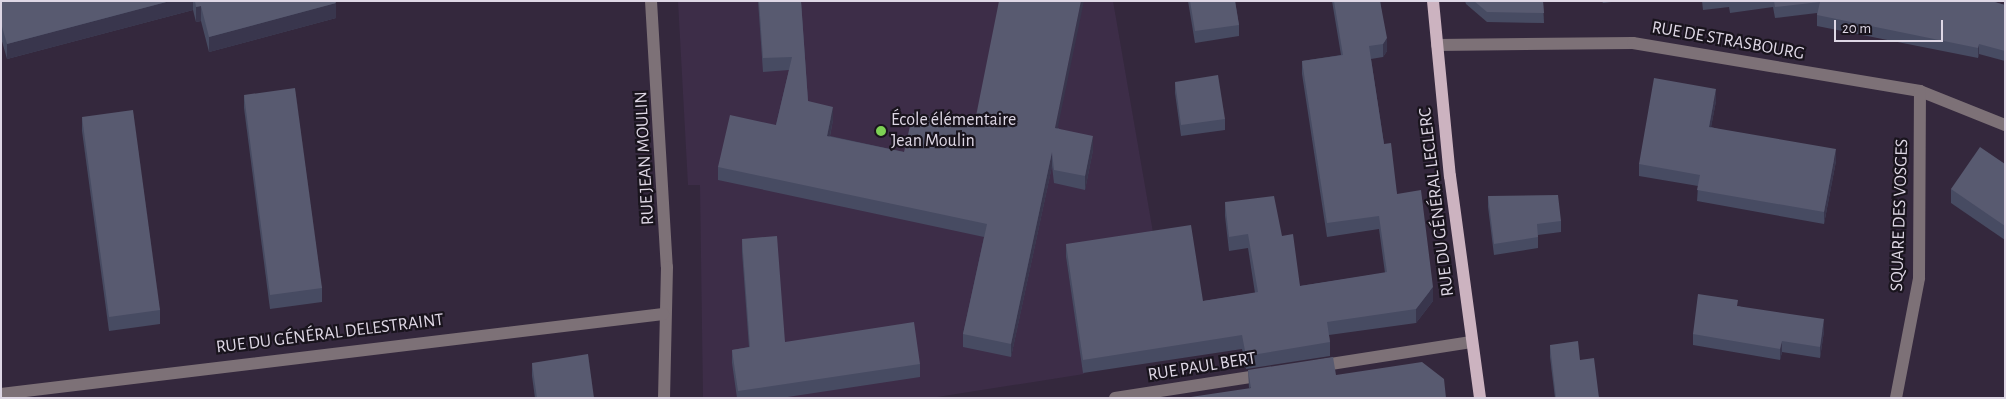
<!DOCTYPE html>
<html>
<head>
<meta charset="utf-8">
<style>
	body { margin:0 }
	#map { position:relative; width:2006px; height:399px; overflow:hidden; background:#34283d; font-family:"Alegreya Sans",sans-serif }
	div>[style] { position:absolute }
	.built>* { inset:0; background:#3d2d48 }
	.minor>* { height:12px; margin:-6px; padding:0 6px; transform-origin:6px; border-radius:6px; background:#7d7177 }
	.major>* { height:12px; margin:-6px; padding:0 6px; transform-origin:6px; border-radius:6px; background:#ccb3c0 }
	.wall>* { inset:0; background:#474b62 }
	.shaded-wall>* { inset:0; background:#39364d }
	.building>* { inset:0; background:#585a70 }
	.dots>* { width:14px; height:14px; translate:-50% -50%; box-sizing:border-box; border:2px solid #19141d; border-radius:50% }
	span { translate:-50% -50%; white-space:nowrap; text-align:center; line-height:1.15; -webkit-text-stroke:4.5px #19141d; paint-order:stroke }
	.street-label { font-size:18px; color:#ded7e5 }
	.poi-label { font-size:18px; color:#ded7e5 }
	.left { translate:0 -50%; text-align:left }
	.frame { position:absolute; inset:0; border:2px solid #ded7e5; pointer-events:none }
	.scale { position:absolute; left:1834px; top:20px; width:109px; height:22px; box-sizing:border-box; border:2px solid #ded7e5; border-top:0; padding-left:6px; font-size:15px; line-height:18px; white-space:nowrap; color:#ded7e5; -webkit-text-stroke:4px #19141d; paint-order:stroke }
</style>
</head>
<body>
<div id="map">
	<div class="built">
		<i style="clip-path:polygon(678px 1px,1113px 1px,1155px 244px,1066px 257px,1084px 374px,931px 398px,703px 398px,700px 185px,688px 185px)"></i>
	</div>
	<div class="minor">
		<i style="left:651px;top:1px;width:266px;rotate:86.6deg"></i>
		<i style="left:667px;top:267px;width:131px;rotate:91.3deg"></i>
		<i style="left:1437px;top:45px;width:196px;rotate:-0.6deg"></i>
		<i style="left:1633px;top:43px;width:291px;rotate:9.5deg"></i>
		<i style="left:1920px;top:91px;width:92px;rotate:21.8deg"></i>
		<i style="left:1318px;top:366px;width:155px;rotate:-8.9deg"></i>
		<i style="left:1px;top:394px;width:667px;rotate:-6.89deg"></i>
		<i style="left:1115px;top:398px;width:150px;rotate:-8.8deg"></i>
		<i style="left:1896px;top:398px;width:122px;rotate:-79.1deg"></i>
		<i style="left:1919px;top:278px;width:187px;rotate:-89.7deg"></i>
	</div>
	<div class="major">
		<i style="left:1433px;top:1px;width:176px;rotate:84.5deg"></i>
		<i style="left:1450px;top:176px;width:224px;rotate:82.3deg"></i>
	</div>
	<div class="wall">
		<i style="clip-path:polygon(1px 1px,335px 1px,336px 18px,209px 52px,201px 21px,196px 22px,193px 10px,7px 59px,1px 38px)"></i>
		<i style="clip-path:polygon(758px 1px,801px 1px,808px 101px,833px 120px,830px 136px,904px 152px,974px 126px,1058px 128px,1093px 150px,1085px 190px,1054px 183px,1052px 166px,1011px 357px,963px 347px,963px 334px,984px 237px,718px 180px,718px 167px,776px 125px,789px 70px,763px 72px)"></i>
		<i style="clip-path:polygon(1188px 1px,1235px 1px,1239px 25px,1239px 36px,1195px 43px)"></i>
		<i style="clip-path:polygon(1332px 1px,1380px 1px,1387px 51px,1383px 57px,1371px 59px,1384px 144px,1397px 194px,1433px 301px,1416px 323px,1329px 335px,1330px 342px,1330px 356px,1246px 369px,1242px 349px,1083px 373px,1066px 257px,1066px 244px,1203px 301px,1255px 293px,1248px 248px,1229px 251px,1225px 216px,1225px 202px,1282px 236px,1300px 286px,1385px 273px,1379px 229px,1327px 237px,1302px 74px,1302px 61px,1341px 55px)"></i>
		<i style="clip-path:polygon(1465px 1px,1543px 1px,1544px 23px,1487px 22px,1466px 4px)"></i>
		<i style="clip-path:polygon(1602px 1px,1620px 1px,1603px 3px)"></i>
		<i style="clip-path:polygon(1702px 1px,1991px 1px,2005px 5px,2005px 61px,1979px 54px,1978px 58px,1817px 26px,1817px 13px,1775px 18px,1773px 7px,1730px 13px,1729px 7px,1703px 10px)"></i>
		<i style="clip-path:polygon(1175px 82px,1225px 119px,1225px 130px,1181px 136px,1175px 93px)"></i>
		<i style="clip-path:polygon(244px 95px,322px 288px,322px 302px,270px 309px,244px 108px)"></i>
		<i style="clip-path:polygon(1716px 101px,1711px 127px,1836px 161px,1824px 224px,1697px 201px,1698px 186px,1639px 176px,1639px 164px)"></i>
		<i style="clip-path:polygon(82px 117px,160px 310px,160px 324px,109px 331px,82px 131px)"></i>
		<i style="clip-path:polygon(2005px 164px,2005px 240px,1951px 203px,1951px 189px)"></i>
		<i style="clip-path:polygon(1488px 196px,1561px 221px,1561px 232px,1538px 235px,1538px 248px,1494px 255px,1488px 207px)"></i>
		<i style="clip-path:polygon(742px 239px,785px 342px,920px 364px,920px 377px,781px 398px,737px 398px,732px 363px,732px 350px,749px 347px,742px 252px)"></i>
		<i style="clip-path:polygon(1738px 306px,1824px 331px,1820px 358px,1782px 352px,1780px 360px,1693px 345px,1693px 334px)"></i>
		<i style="clip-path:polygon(1550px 345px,1580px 360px,1599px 398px,1555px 398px,1550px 357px)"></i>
		<i style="clip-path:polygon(532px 363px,594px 398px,535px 398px,532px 376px)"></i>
		<i style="clip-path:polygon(1248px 370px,1336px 375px,1249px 388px)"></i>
	</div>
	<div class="shaded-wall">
		<i style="clip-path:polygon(170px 1px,193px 1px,193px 10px,7px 59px,7px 44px)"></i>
		<i style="clip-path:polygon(1081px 1px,1084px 1px,1055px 141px,1055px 128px)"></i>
		<i style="clip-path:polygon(336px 3px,336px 18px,209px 52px,209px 37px)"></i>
		<i style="clip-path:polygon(201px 6px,201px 21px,196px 22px,196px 7px)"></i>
		<i style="clip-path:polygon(1387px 38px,1387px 51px,1383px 57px,1383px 44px)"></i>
		<i style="clip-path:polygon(1979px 44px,1979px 54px,1978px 58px,1978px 48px)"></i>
		<i style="clip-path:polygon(1716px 89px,1716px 101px,1709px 138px,1709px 127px)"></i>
		<i style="clip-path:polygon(833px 107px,833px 120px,827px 149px,827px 136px)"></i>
		<i style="clip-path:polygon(1093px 136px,1093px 150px,1085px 190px,1085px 176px)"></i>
		<i style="clip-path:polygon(1836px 149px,1836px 161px,1824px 224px,1824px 212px)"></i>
		<i style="clip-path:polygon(1052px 152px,1052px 166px,1011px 357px,1011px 344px)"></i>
		<i style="clip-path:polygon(1433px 287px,1433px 301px,1416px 323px,1416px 309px)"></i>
		<i style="clip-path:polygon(1824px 319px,1824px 331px,1820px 358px,1820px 347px)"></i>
		<i style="clip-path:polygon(1782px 341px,1782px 352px,1780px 360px,1780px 349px)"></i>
	</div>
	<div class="building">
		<i style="clip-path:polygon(1px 1px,170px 1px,7px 44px,1px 23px)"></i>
		<i style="clip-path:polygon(195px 1px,335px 1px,336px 3px,209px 37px,201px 6px,196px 7px)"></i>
		<i style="clip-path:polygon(759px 1px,801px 1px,808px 101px,833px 107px,827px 136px,904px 152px,913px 113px,974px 126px,999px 1px,1081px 1px,1055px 128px,1093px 136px,1085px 176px,1054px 170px,1052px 152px,1011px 344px,963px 334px,987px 224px,718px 167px,730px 115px,776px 125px,792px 57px,763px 58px)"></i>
		<i style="clip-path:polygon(1190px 1px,1235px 1px,1239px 25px,1195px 31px)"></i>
		<i style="clip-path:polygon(1334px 1px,1380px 1px,1387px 38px,1383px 44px,1369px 46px,1384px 144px,1391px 143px,1397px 194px,1421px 190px,1433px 287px,1416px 309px,1327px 322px,1330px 342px,1246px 356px,1242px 335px,1083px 360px,1066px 244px,1191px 225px,1203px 301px,1258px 292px,1248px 234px,1229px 237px,1225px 202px,1274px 196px,1282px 236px,1293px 234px,1300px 286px,1387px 272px,1379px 216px,1327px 223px,1302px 61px,1343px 55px)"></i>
		<i style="clip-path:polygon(1474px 1px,1543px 1px,1544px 13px,1487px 12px)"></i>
		<i style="clip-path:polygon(1774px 1px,1991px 1px,2005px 5px,2005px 51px,1979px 44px,1978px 48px,1817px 15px,1820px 2px,1775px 7px)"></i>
		<i style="clip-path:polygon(1218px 75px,1225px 119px,1181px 125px,1175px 82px)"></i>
		<i style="clip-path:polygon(1654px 78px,1716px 89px,1709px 127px,1836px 149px,1824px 212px,1697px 190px,1700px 175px,1639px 164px)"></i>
		<i style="clip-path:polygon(295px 88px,322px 288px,270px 295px,244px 95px)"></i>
		<i style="clip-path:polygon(133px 110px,160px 310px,109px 317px,82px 117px)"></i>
		<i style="clip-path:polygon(1980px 147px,2005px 164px,2005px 226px,1951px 189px)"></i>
		<i style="clip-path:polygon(1558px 195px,1561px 221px,1537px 224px,1538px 237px,1494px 244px,1488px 196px)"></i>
		<i style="clip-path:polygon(777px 236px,785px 342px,914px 322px,920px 364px,738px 391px,732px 350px,750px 347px,742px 239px)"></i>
		<i style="clip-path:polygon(1698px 294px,1738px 300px,1737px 306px,1824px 319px,1820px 347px,1782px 341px,1780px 349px,1693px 334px)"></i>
		<i style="clip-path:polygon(1578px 341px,1580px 360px,1594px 358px,1599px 398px,1556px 398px,1550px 345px)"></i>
		<i style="clip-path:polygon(588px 354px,594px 398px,537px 398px,532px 363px)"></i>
		<i style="clip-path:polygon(1333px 357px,1336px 375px,1422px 362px,1444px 379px,1446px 398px,1184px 398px,1251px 388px,1248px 370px)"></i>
	</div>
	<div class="dots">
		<i style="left:881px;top:131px;background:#7dd154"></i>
	</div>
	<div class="street-label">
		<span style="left:1728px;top:41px;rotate:10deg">RUE DE STRASBOURG</span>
		<span style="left:645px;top:158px;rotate:-93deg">RUE JEAN MOULIN</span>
		<span style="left:1437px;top:202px;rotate:-97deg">RUE DU GÉNÉRAL LECLERC</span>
		<span style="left:1900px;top:215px;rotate:-88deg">SQUARE DES VOSGES</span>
		<span style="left:330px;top:334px;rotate:-7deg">RUE DU GÉNÉRAL DELESTRAINT</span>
		<span style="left:1202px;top:367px;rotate:-9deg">RUE PAUL BERT</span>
	</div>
	<div class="poi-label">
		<span class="left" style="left:891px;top:131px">École élémentaire<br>Jean Moulin</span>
	</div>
	<div class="frame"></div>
	<div class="scale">20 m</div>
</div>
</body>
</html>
